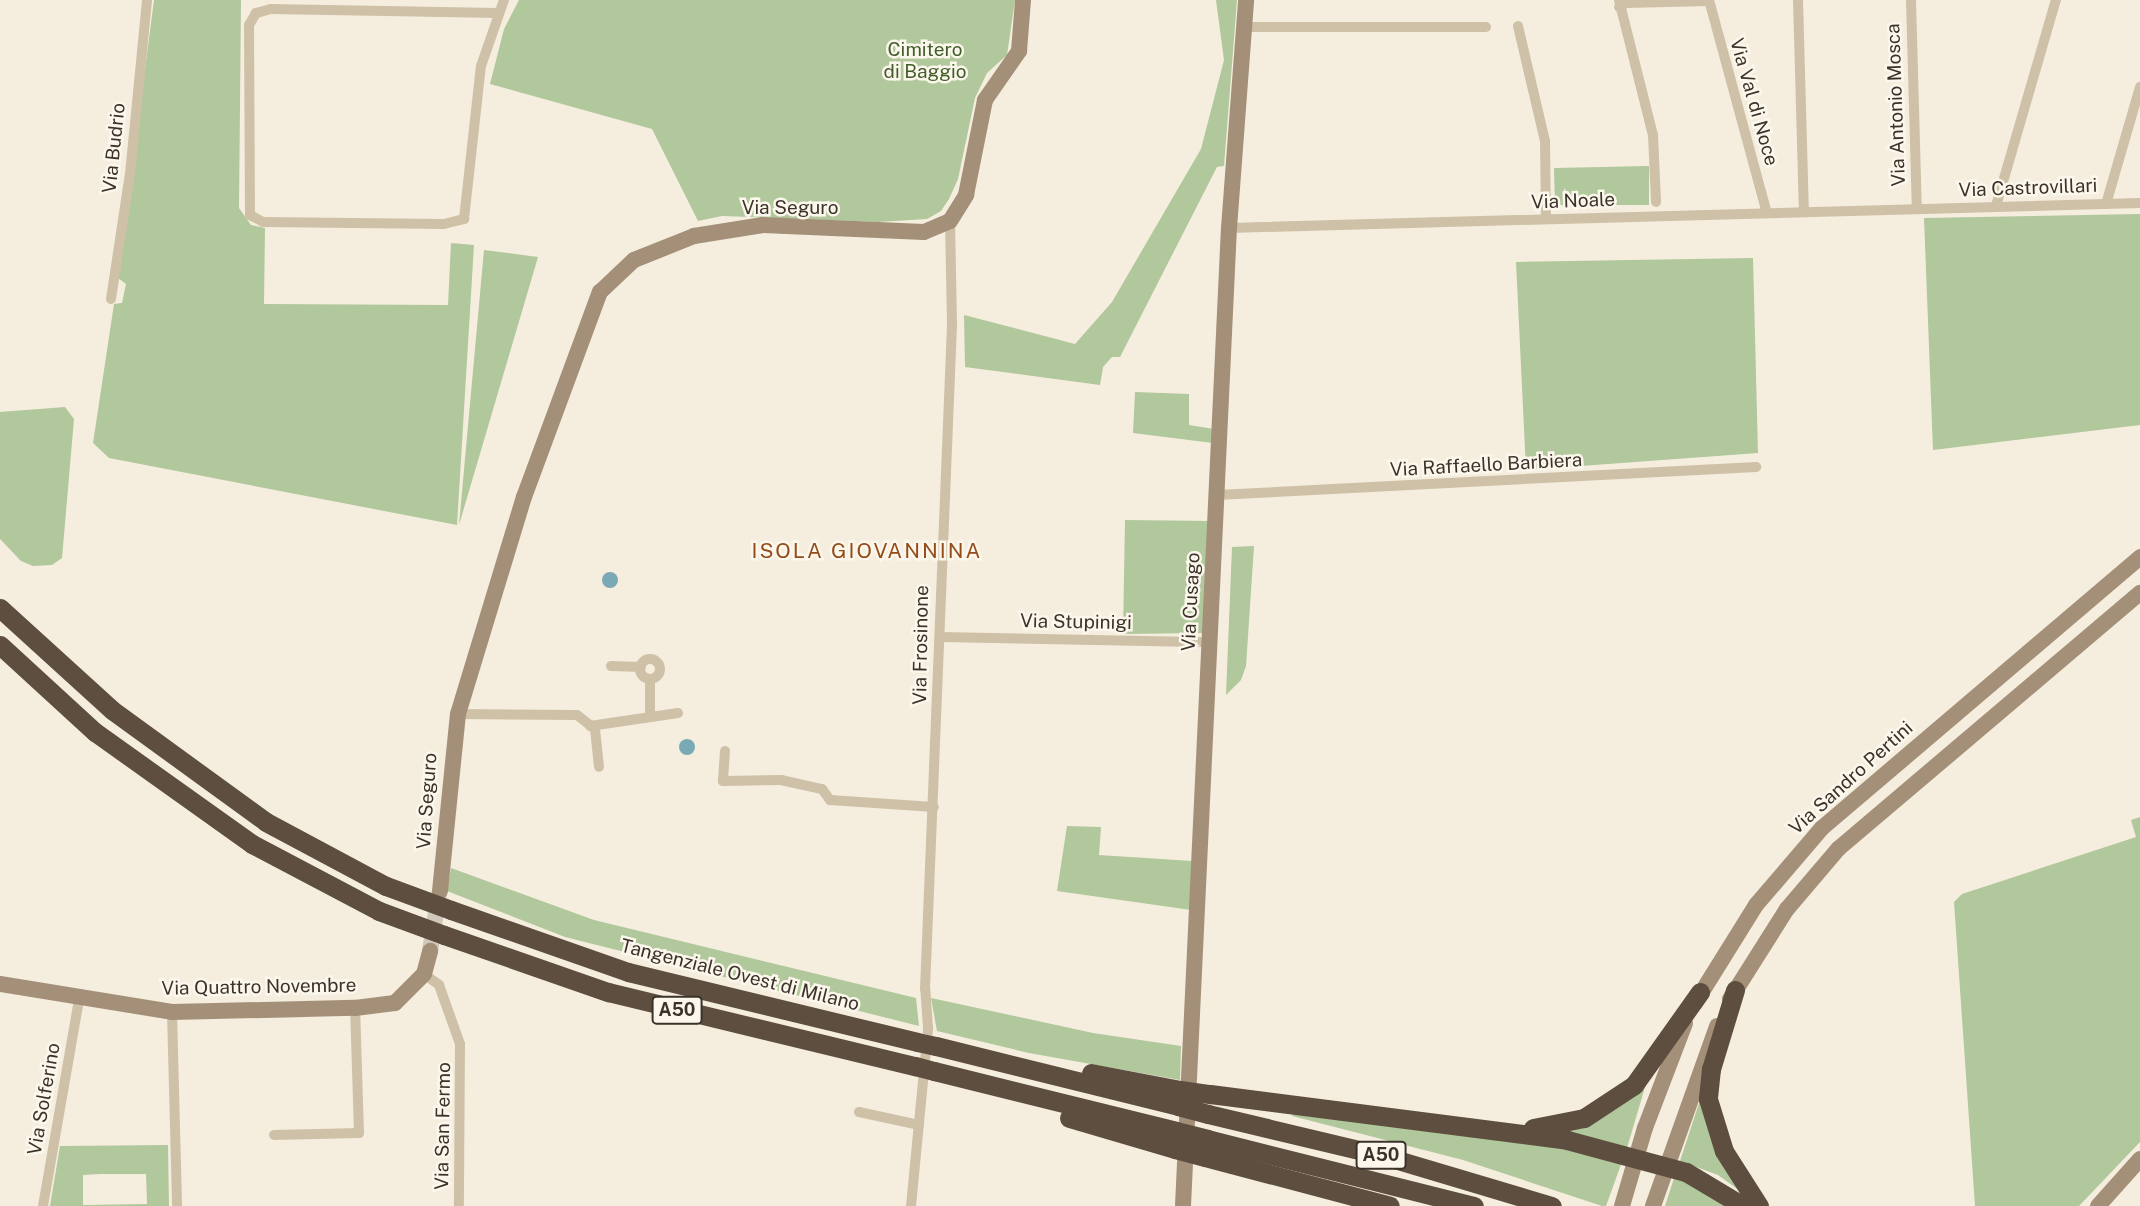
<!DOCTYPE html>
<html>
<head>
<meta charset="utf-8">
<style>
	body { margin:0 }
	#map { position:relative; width:2140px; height:1206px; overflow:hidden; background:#f5eede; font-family:"Public Sans",sans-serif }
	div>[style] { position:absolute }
	.green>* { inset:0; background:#b1c79c }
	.water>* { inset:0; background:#7aa9b6 }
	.round { border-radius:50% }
	.secondary-tunnel>* { height:16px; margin-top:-8px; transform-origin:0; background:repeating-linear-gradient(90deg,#d0c8ba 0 16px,transparent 0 24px) }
	.street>* { height:10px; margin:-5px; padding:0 5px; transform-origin:5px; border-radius:5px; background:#cfc1a8 }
	.street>.ring { margin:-5px; padding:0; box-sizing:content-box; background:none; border:10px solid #cfc1a8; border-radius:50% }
	.secondary>* { height:16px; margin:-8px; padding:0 8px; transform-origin:8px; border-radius:8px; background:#a49079 }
	.highway>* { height:19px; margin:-9.5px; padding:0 9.5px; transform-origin:9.5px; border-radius:9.5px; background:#5d4e3f }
	.highway-bridge>* { height:19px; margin:-9.5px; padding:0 9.5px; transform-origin:9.5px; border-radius:9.5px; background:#5d4e3f }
	span { translate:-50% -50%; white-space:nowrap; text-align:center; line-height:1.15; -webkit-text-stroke:5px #fcf7ec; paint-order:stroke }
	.shield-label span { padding:2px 5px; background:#fcf7ec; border:2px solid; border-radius:5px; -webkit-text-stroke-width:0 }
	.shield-label { font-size:18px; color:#3b3229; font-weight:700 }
	.park-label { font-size:19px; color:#415d2a }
	.street-label { font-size:19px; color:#3b3229 }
	.neighbourhood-label { font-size:21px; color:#944c19; letter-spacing:2px }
</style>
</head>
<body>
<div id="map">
	<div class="green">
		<i style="clip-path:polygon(154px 0,241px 0,239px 208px,251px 225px,265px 228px,264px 304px,448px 305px,451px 243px,474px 245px,457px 525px,109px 458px,93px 443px,114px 304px,122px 303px,126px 284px,118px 278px)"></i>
		<i style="clip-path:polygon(519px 0,1015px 0,1007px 55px,987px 73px,975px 98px,958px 179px,949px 199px,941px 211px,927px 219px,878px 222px,722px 216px,698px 221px,652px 129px,490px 84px,504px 29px)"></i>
		<i style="clip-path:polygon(1216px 0,1237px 0,1224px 166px,1217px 167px,1120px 357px,1112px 357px,1103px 367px,1100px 385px,965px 367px,964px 315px,1075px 344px,1112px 302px,1201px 149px,1224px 60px)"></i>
		<i style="clip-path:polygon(1649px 166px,1649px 205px,1555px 205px,1554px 168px)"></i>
		<i style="clip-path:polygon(2140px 214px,2140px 425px,1933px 450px,1924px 218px)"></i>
		<i style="clip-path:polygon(484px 250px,538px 257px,459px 525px)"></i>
		<i style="clip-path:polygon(1753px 258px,1758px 453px,1526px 470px,1516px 262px)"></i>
		<i style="clip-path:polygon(1135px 392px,1189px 394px,1189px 425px,1214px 429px,1213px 443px,1133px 433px)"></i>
		<i style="clip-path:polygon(65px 407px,74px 419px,62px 558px,52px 565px,33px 566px,21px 561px,0 539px,0 412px)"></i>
		<i style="clip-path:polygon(1125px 520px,1210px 521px,1204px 633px,1123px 634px)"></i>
		<i style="clip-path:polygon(1254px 546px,1246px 666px,1241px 680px,1226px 695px,1232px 547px)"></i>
		<i style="clip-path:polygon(2140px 817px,2140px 1142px,2079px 1206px,1975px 1206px,1954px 902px,1962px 894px,2136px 837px,2131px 820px)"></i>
		<i style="clip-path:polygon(1067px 826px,1101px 827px,1099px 855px,1192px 861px,1191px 910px,1057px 891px)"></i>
		<i style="clip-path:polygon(451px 868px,594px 920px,916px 998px,919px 1026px,565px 937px,447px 891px)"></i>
		<i style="clip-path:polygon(931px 998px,1093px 1033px,1181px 1046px,1180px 1080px,1029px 1053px,937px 1031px)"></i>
		<i style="clip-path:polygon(1648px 1077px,1627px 1148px,1563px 1132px)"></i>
		<i style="clip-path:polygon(1701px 1097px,1740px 1191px,1718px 1175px,1680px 1161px)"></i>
		<i style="clip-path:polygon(1294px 1110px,1506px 1138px,1623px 1159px,1606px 1206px,1602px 1206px,1463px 1160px,1292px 1116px)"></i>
		<i style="clip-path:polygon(evenodd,168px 1145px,169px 1206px,50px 1206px,60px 1146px,168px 1145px,100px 1174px,146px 1174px,147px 1204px,83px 1205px,83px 1175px,100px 1174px)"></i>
		<i style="clip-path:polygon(1675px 1175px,1729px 1206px,1665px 1206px)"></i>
	</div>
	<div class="water">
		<i class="round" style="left:602px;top:572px;width:16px;height:16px"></i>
		<i class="round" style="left:679px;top:739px;width:16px;height:16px"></i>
	</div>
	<div class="secondary-tunnel">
		<i style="left:430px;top:951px;width:59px;rotate:-81.2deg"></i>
	</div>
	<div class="street">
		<i style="left:1619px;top:0;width:139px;rotate:75.9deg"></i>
		<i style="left:1653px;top:135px;width:67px;rotate:87.4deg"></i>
		<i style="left:1709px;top:0;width:221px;rotate:74.8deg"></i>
		<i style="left:1798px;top:0;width:212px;rotate:88.4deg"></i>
		<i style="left:1911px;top:0;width:209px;rotate:88.4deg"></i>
		<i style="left:1619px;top:7px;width:8px;rotate:-30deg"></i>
		<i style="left:1626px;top:3px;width:83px;rotate:-1.4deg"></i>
		<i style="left:498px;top:13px;width:227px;rotate:-179deg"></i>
		<i style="left:271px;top:9px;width:16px;rotate:165deg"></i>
		<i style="left:256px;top:13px;width:14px;rotate:120deg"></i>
		<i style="left:249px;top:25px;width:190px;rotate:89.7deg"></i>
		<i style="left:250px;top:215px;width:15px;rotate:28deg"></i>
		<i style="left:263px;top:222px;width:181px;rotate:0.6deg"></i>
		<i style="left:444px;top:224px;width:21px;rotate:-14deg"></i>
		<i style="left:464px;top:219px;width:154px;rotate:-83.7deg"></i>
		<i style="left:481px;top:66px;width:70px;rotate:-70.8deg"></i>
		<i style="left:1518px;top:26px;width:118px;rotate:76.8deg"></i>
		<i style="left:1545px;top:141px;width:78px;rotate:89.3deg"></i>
		<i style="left:1245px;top:27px;width:241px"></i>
		<i style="left:2106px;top:204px;width:122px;rotate:-73.8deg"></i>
		<i style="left:1996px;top:206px;width:215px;rotate:-73.8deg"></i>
		<i style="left:1229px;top:228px;width:911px;rotate:-1.57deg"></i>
		<i style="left:111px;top:299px;width:126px;rotate:-81.4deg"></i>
		<i style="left:130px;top:174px;width:175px;rotate:-84.4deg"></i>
		<i style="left:1217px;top:495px;width:540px;rotate:-2.97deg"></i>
		<i style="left:940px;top:637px;width:270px;rotate:1.1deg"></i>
		<i class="ring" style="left:640px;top:659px;width:10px;height:10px"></i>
		<i style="left:611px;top:666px;width:30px;rotate:2deg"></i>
		<i style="left:650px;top:679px;width:37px;rotate:90deg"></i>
		<i style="left:458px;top:714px;width:119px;rotate:0.5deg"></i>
		<i style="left:577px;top:715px;width:23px;rotate:38deg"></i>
		<i style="left:595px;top:729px;width:38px;rotate:84deg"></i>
		<i style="left:590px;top:726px;width:89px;rotate:-8.4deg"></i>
		<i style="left:725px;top:751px;width:30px;rotate:94deg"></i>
		<i style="left:723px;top:781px;width:58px;rotate:-1deg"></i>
		<i style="left:781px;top:780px;width:42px;rotate:12.4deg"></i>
		<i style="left:822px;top:789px;width:14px;rotate:54deg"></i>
		<i style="left:830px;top:800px;width:104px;rotate:3.9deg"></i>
		<i style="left:424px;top:974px;width:19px;rotate:36deg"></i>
		<i style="left:439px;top:985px;width:63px;rotate:70.4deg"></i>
		<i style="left:460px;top:1044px;width:162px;rotate:90.4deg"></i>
		<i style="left:172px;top:1012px;width:194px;rotate:88.5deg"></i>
		<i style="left:859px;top:1112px;width:61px;rotate:12.2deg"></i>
		<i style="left:274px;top:1135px;width:85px;rotate:-1.3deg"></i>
		<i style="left:359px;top:1133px;width:125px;rotate:-91.8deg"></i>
		<i style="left:43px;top:1206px;width:210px;rotate:-80.1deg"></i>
		<i style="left:911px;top:1206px;width:179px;rotate:-84.5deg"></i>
		<i style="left:928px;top:1028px;width:39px;rotate:-94deg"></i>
		<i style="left:925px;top:989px;width:666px;rotate:-87.67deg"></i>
		<i style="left:952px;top:324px;width:103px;rotate:-91.1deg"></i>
	</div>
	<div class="secondary">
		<i style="left:440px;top:891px;width:178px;rotate:-84.2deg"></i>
		<i style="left:458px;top:714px;width:227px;rotate:-73.1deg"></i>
		<i style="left:524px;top:497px;width:219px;rotate:-69.7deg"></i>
		<i style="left:600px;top:292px;width:47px;rotate:-43.3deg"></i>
		<i style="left:634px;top:260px;width:65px;rotate:-21.8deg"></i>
		<i style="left:694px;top:236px;width:70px;rotate:-9.1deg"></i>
		<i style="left:763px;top:225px;width:161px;rotate:2.5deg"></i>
		<i style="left:924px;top:232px;width:28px;rotate:-23deg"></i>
		<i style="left:950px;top:221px;width:31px;rotate:-58deg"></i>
		<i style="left:966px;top:195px;width:97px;rotate:-78.7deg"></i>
		<i style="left:985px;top:100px;width:60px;rotate:-55.2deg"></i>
		<i style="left:1019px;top:51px;width:51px;rotate:-85.5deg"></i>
		<i style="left:0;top:984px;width:174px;rotate:9.2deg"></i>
		<i style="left:172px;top:1012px;width:183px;rotate:-1.3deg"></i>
		<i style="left:355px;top:1008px;width:40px;rotate:-7.1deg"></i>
		<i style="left:395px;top:1003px;width:41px;rotate:-45deg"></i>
		<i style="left:424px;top:974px;width:24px;rotate:-75deg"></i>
		<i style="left:1730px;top:999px;width:107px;rotate:-57.7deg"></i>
		<i style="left:1787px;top:909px;width:79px;rotate:-49.6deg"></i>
		<i style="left:1838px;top:849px;width:396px;rotate:-40.3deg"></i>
		<i style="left:1695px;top:1003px;width:115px;rotate:-58.1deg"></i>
		<i style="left:1756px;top:905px;width:101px;rotate:-49.4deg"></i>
		<i style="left:1822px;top:828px;width:418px;rotate:-40.4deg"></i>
		<i style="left:1183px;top:1206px;width:979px;rotate:-87.31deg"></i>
		<i style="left:1229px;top:228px;width:229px;rotate:-85.7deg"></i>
		<i style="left:1622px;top:1206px;width:81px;rotate:-73.6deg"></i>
		<i style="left:1645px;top:1128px;width:112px;rotate:-69.1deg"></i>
		<i style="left:1653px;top:1206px;width:191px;rotate:-70.4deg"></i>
		<i style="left:2098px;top:1206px;width:63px;rotate:-48.2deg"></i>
	</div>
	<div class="highway">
		<i style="left:0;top:608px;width:151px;rotate:42.3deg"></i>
		<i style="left:112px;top:710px;width:190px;rotate:36deg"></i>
		<i style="left:266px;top:822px;width:136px;rotate:28.1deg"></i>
		<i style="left:0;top:645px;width:129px;rotate:42.5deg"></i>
		<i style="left:95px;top:732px;width:193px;rotate:35.5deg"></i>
		<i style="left:252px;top:844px;width:144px;rotate:27.8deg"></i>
		<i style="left:451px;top:910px;width:188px;rotate:19.3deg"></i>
		<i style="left:628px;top:972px;width:297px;rotate:13.6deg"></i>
		<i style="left:444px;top:935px;width:174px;rotate:19.2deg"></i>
		<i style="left:608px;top:992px;width:316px;rotate:13.6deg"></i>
		<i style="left:1735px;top:990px;width:83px;rotate:106.9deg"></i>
		<i style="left:1711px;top:1069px;width:30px;rotate:96deg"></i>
		<i style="left:1708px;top:1099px;width:54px;rotate:72.9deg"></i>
		<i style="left:1724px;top:1151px;width:65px;rotate:57.5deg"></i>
		<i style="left:936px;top:1046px;width:249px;rotate:13.9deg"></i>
		<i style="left:934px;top:1071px;width:249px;rotate:13.9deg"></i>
		<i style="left:1091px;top:1073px;width:91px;rotate:10.8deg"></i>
		<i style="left:1210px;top:1094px;width:360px;rotate:7.3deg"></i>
		<i style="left:1567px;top:1140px;width:123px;rotate:15.1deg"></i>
		<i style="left:1686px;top:1172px;width:66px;rotate:30.8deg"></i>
		<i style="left:1208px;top:1114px;width:181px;rotate:13.4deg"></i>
		<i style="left:1384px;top:1156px;width:175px;rotate:16.6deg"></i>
		<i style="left:1069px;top:1118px;width:110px;rotate:16.3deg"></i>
		<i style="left:1533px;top:1128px;width:52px;rotate:-11.1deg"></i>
		<i style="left:1584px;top:1118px;width:60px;rotate:-33.4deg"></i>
		<i style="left:1634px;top:1085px;width:114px;rotate:-54.6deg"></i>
		<i style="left:1207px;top:1139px;width:275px;rotate:14.1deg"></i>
		<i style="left:1205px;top:1157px;width:191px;rotate:14.8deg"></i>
	</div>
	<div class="highway-bridge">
		<i style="left:386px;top:886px;width:69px;rotate:20.3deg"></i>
		<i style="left:379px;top:911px;width:69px;rotate:20.3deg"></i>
		<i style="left:917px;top:1042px;width:19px;rotate:12deg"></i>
		<i style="left:915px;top:1066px;width:20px;rotate:15deg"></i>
		<i style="left:1180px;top:1090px;width:30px;rotate:8deg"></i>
		<i style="left:1178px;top:1106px;width:31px;rotate:15deg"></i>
		<i style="left:1176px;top:1131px;width:32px;rotate:14deg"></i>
		<i style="left:1175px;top:1149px;width:31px;rotate:15deg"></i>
	</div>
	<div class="shield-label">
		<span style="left:677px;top:1010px">A50</span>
		<span style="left:1381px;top:1155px">A50</span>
	</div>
	<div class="park-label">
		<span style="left:925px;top:61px">Cimitero<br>di Baggio</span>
	</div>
	<div class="street-label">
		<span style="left:1754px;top:102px;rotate:74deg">Via Val di Noce</span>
		<span style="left:1896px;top:105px;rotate:-92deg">Via Antonio Mosca</span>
		<span style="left:114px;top:148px;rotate:-84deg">Via Budrio</span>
		<span style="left:2028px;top:188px;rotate:-2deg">Via Castrovillari</span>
		<span style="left:1573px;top:201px;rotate:-2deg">Via Noale</span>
		<span style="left:790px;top:208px">Via Seguro</span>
		<span style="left:1486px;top:465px;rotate:-3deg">Via Raffaello Barbiera</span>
		<span style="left:1191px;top:602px;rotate:-87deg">Via Cusago</span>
		<span style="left:1076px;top:622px;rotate:1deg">Via Stupinigi</span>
		<span style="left:921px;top:645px;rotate:-89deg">Via Frosinone</span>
		<span style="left:1851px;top:778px;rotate:-42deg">Via Sandro Pertini</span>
		<span style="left:427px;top:801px;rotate:-86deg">Via Seguro</span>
		<span style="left:740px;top:975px;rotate:14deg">Tangenziale Ovest di Milano</span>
		<span style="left:259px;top:987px;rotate:-1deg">Via Quattro Novembre</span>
		<span style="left:44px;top:1099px;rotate:-80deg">Via Solferino</span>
		<span style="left:443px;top:1126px;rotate:-89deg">Via San Fermo</span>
	</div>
	<div class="neighbourhood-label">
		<span style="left:867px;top:551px">ISOLA GIOVANNINA</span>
	</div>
</div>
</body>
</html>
